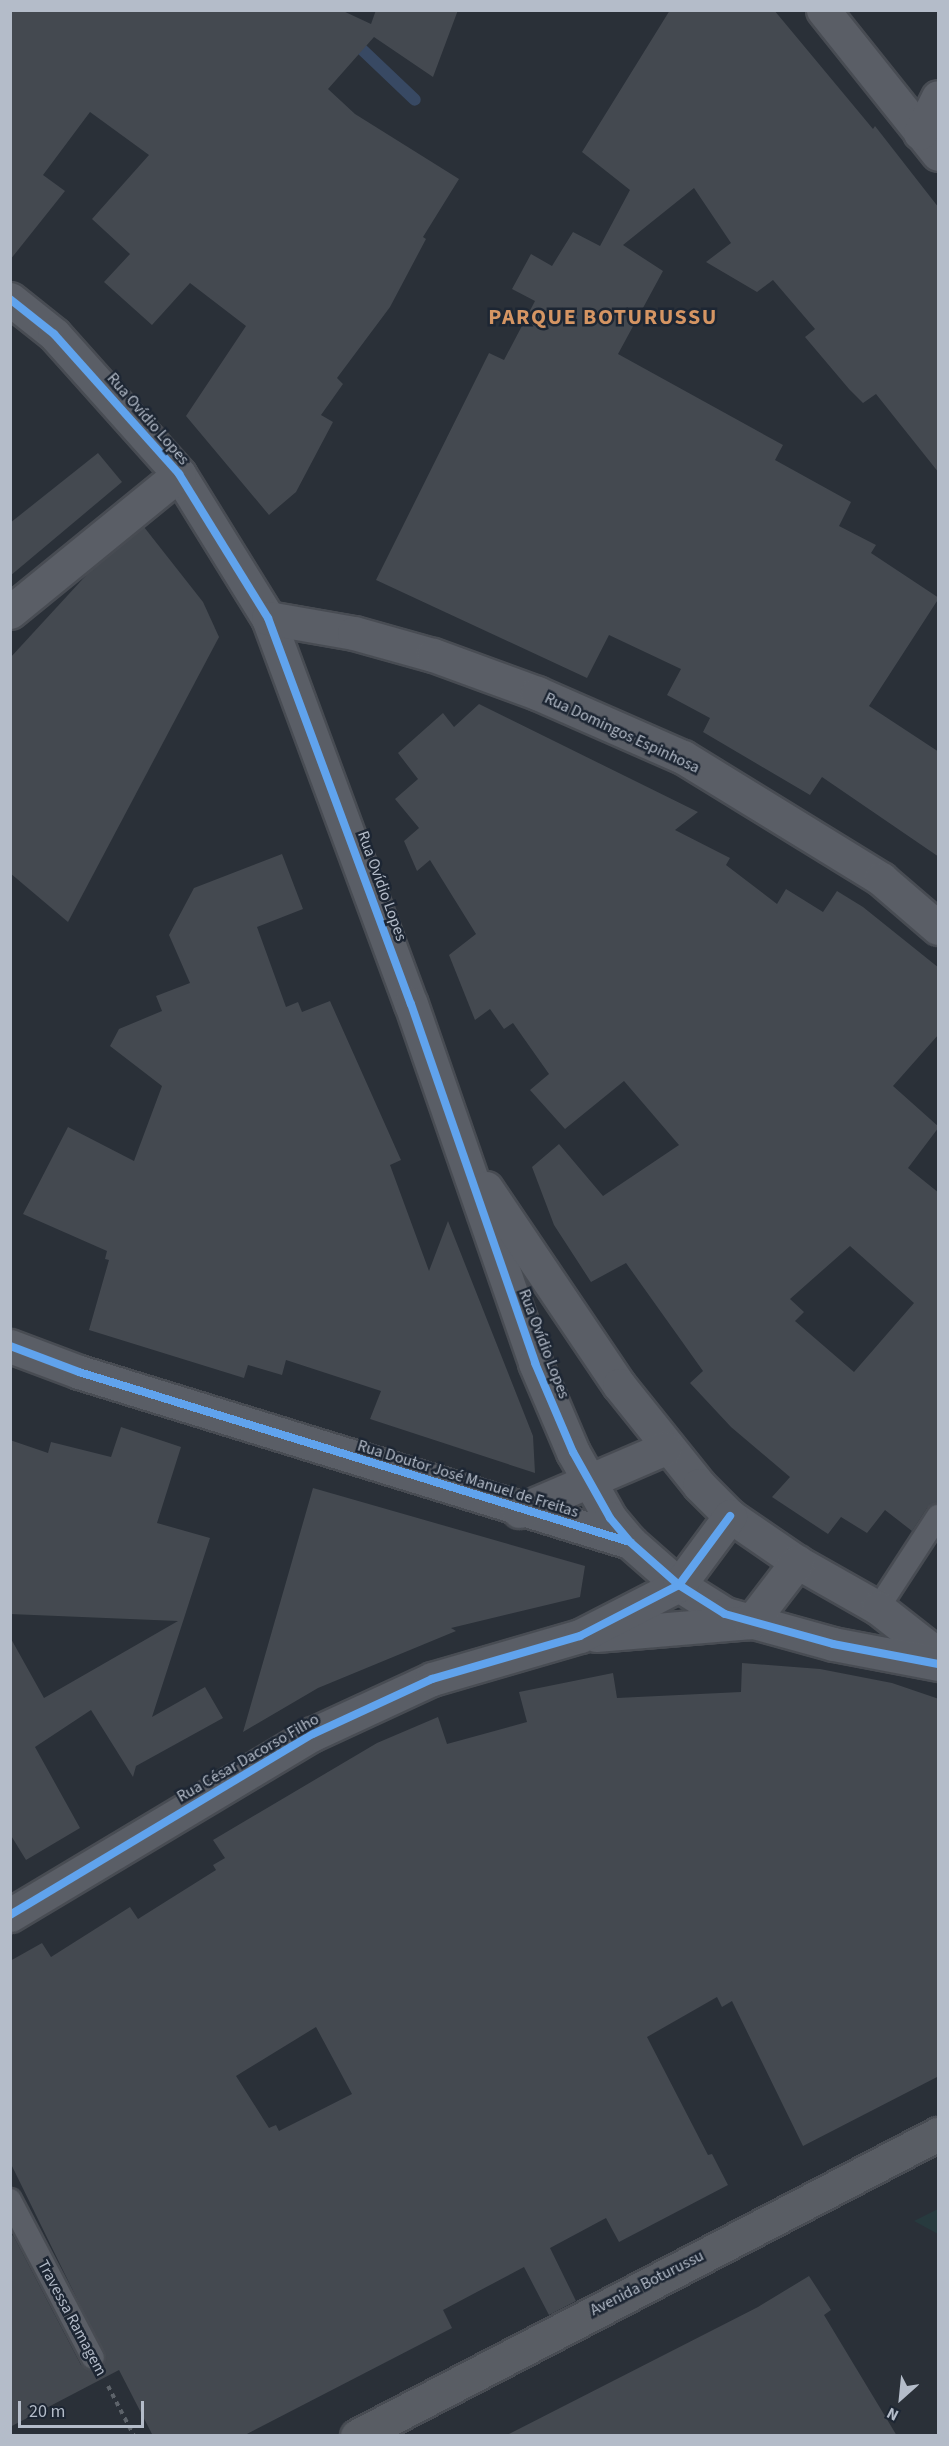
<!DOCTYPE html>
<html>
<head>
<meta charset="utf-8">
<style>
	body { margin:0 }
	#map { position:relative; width:949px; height:2446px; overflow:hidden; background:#2a3038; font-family:"Source Sans 3",sans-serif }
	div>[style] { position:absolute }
	.green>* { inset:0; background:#273a3e }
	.stream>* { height:12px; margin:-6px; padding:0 6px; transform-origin:6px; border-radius:6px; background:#384963 }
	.building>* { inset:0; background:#444950 }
	.path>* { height:4px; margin-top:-2px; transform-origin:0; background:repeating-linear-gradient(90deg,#5d636a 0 4.5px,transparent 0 9px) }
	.roads { filter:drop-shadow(2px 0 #484c53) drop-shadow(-2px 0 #484c53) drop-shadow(0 2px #484c53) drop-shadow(0 -2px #484c53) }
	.lane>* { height:22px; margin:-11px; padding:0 11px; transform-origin:11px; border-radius:11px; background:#5a5e66 }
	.street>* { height:33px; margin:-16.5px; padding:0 16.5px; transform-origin:16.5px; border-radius:16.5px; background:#5a5e66 }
	.secondary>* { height:33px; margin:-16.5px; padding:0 16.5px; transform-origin:16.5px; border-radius:16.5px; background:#595d64 }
	.cycleway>* { height:8px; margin:-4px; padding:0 4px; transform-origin:4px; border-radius:4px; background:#60a3ed }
	span { translate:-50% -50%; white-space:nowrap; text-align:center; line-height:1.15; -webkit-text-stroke:5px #1d2633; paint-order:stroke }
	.street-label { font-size:16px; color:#b4bcc9 }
	.district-label { font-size:22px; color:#d59563; font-weight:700; letter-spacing:1.5px }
	.frame { position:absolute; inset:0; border:12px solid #b4bcc9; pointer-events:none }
	.north { position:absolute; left:871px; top:2368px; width:60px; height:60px; -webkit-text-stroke:4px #1d2633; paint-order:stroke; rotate:207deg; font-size:16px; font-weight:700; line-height:24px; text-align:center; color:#b4bcc9 }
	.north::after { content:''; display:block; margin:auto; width:21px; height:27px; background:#b4bcc9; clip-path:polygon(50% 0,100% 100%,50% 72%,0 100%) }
	.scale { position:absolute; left:18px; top:2401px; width:126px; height:27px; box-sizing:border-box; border:3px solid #b4bcc9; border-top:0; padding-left:8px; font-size:18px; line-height:21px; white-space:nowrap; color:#b4bcc9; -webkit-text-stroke:4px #1d2633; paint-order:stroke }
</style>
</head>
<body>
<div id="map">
	<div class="green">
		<i style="clip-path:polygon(938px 2209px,938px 2234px,914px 2221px)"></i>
	</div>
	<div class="stream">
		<i style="left:351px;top:39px;width:88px;rotate:43.6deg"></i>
	</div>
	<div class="building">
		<i style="clip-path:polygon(10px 10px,341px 10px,371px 24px,376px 10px,458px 10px,433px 77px,374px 37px,328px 89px,355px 114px,459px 179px,423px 237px,426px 239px,390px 307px,337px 378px,343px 384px,321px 415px,333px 422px,296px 492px,269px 515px,186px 416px,246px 326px,190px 283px,152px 325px,104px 282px,130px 254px,92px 219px,149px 155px,90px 112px,43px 175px,65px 191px,10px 260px)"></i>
		<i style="clip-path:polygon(670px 10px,774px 10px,873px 129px,875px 126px,939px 208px,939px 473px,876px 394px,863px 403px,849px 389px,805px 337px,815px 329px,773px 280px,757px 292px,706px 262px,731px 243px,694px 188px,623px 245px,663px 271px,618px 354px,783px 445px,775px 460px,851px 502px,839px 526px,876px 545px,871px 553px,939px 598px,869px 706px,939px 752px,939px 857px,822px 777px,810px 795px,703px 732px,710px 718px,667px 695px,681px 669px,609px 635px,587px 678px,376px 580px,489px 353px,504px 360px,535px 301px,512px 289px,531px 254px,552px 266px,573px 232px,600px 246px,630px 190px,582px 152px)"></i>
		<i style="clip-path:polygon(98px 453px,122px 482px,10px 576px,10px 523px)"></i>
		<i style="clip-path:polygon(144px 527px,203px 602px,219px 637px,68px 922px,10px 873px,10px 658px,91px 570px)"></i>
		<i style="clip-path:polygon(evenodd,479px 704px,698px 812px,675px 830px,730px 858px,726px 865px,777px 904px,786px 889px,823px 912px,837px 891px,863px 907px,939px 968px,939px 1034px,893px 1086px,939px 1127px,908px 1168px,939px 1193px,939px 1503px,927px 1508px,912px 1531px,885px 1510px,867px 1533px,841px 1517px,828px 1534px,772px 1497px,790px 1477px,731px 1427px,690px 1383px,703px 1371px,626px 1263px,591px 1282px,554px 1225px,532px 1167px,559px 1144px,603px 1196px,679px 1145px,624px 1081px,565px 1129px,530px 1090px,549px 1074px,513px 1023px,504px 1029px,490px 1009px,475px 1020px,449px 955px,476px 934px,430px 860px,417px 871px,404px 841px,419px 828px,395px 799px,418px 779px,398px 753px,443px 713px,454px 727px,479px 704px,850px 1246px,914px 1303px,854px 1372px,795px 1321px,804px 1312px,790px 1299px,850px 1246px)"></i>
		<i style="clip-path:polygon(282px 854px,303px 909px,257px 927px,286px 1007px,298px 1002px,302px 1012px,330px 1001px,401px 1160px,390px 1165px,429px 1271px,448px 1221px,533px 1436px,535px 1473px,370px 1419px,381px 1391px,286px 1360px,282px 1375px,248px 1365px,244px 1378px,89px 1330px,109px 1260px,105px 1259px,107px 1251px,23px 1214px,68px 1127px,134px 1161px,162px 1086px,110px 1046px,119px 1029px,162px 1011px,156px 996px,190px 983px,169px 935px,194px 888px)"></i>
		<i style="clip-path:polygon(121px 1427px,181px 1447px,157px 1523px,210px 1538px,152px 1717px,205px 1687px,223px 1718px,136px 1766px,133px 1777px,91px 1710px,35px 1747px,80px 1828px,26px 1860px,10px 1834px,10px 1637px,44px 1698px,178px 1621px,10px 1614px,10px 1440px,48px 1453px,51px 1442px,111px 1457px)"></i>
		<i style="clip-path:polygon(313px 1488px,585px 1566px,580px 1597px,451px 1628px,456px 1631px,318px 1688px,243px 1732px)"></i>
		<i style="clip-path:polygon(evenodd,742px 1663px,820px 1669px,892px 1683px,939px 1699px,939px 2076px,803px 2146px,732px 2001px,722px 2007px,717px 1997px,647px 2037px,708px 2155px,712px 2154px,728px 2185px,619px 2242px,606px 2218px,550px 2248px,576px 2301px,549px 2315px,524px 2267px,443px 2310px,452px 2328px,243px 2436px,153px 2436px,119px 2370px,10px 2427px,10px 2237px,13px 2235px,81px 2365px,92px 2371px,99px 2370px,106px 2358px,10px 2162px,10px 1961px,42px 1943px,51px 1957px,130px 1907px,138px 1919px,216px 1870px,213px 1865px,225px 1858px,213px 1840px,377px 1743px,438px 1717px,447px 1744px,527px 1722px,519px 1692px,613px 1673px,617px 1698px,741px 1692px,742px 1663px,316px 2027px,352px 2094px,279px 2131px,276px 2125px,269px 2128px,236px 2076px,316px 2027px)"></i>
		<i style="clip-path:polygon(809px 2276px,831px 2310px,824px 2315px,897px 2436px,505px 2436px,758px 2307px)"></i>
	</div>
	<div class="path">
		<i style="left:108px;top:2386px;width:56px;rotate:62.5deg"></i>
	</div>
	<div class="roads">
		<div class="lane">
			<i style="left:878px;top:1608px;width:110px;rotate:-56.9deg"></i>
			<i style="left:10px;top:2200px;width:178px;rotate:62.3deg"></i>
		</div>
		<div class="street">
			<i style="left:823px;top:10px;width:184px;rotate:51.4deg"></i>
			<i style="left:920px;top:133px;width:40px;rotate:-63.4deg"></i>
			<i style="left:10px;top:299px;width:56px;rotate:38.5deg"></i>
			<i style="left:54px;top:334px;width:188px;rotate:48.2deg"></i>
			<i style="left:179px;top:474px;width:169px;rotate:58.3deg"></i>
			<i style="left:268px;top:618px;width:412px;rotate:69.7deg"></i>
			<i style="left:411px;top:1004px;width:380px;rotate:70.9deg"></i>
			<i style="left:535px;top:1363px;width:97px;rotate:66.9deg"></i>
			<i style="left:573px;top:1452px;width:76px;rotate:60.7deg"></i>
			<i style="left:610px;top:1518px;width:31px;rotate:50deg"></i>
			<i style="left:10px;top:612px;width:218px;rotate:-39.2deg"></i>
			<i style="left:268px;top:618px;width:87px;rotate:9.9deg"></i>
			<i style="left:354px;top:633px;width:82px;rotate:15.6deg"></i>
			<i style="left:433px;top:655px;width:111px;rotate:20.1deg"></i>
			<i style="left:537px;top:693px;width:159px;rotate:23.7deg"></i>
			<i style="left:683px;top:757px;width:233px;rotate:31.6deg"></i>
			<i style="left:881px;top:879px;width:75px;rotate:40.7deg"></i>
			<i style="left:486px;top:1188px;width:238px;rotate:56deg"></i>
			<i style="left:619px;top:1385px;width:128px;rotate:51.3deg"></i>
			<i style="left:699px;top:1485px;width:44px;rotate:45deg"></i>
			<i style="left:730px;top:1516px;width:81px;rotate:34.5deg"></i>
			<i style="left:797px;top:1562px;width:93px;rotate:29.6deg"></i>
			<i style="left:878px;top:1608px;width:76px;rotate:38.1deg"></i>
			<i style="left:10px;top:1346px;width:74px;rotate:20.6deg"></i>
			<i style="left:79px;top:1372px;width:577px;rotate:17.15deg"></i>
			<i style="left:630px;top:1542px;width:65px;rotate:41.3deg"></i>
			<i style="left:679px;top:1585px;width:54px;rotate:32.2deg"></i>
			<i style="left:725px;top:1614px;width:112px;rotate:15.5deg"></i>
			<i style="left:833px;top:1644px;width:107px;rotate:10.8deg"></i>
			<i style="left:519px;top:1511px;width:159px;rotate:-23.3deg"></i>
			<i style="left:596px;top:1635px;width:156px;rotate:-4.8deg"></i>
			<i style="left:751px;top:1622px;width:76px;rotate:-52.5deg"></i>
			<i style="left:10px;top:1915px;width:353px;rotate:-30.9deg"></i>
			<i style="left:313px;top:1734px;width:131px;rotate:-24.8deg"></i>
			<i style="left:432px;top:1679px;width:154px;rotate:-16.2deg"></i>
			<i style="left:580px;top:1636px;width:111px;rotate:-27.3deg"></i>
			<i style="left:679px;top:1585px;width:86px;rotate:-53.5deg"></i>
		</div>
		<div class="secondary">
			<i style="left:357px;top:2436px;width:655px;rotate:-27.47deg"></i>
		</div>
	</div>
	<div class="cycleway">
		<i style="left:10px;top:299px;width:56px;rotate:38.5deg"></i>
		<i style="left:54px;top:334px;width:188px;rotate:48.2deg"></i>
		<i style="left:179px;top:474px;width:169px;rotate:58.3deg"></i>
		<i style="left:268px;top:618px;width:412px;rotate:69.7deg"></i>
		<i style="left:411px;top:1004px;width:380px;rotate:70.9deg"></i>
		<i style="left:535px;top:1363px;width:97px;rotate:66.9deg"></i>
		<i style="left:573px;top:1452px;width:76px;rotate:60.7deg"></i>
		<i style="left:610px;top:1518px;width:31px;rotate:50deg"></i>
		<i style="left:10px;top:1346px;width:74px;rotate:20.6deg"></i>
		<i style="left:79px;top:1372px;width:577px;rotate:17.15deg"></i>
		<i style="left:630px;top:1542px;width:65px;rotate:41.3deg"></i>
		<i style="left:679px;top:1585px;width:54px;rotate:32.2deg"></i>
		<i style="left:725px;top:1614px;width:112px;rotate:15.5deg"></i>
		<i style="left:833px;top:1644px;width:107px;rotate:10.8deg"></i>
		<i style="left:10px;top:1915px;width:353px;rotate:-30.9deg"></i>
		<i style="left:313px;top:1734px;width:131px;rotate:-24.8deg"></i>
		<i style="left:432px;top:1679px;width:154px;rotate:-16.2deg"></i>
		<i style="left:580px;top:1636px;width:111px;rotate:-27.3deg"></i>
		<i style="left:679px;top:1585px;width:86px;rotate:-53.5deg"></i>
	</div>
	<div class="street-label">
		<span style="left:148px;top:419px;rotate:49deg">Rua Ovídio Lopes</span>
		<span style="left:622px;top:733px;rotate:25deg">Rua Domingos Espinhosa</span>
		<span style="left:382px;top:886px;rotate:70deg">Rua Ovídio Lopes</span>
		<span style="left:544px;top:1344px;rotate:69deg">Rua Ovídio Lopes</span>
		<span style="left:468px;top:1479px;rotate:17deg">Rua Doutor José Manuel de Freitas</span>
		<span style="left:248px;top:1758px;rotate:-30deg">Rua César Dacorso Filho</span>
		<span style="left:647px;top:2283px;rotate:-27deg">Avenida Boturussu</span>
		<span style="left:72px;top:2318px;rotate:62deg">Travessa Ramagem</span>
	</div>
	<div class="district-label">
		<span style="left:603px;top:318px">PARQUE BOTURUSSU</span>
	</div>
	<div class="frame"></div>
	<div class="north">N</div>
	<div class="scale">20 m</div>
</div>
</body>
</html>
